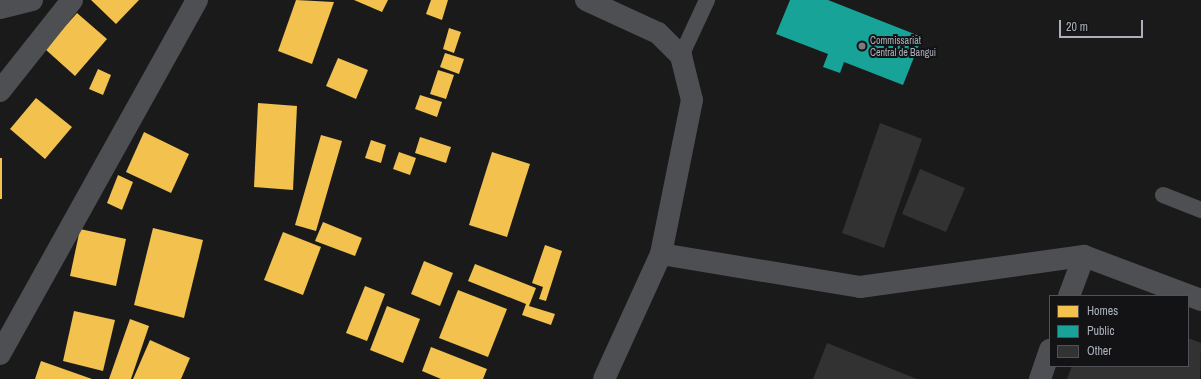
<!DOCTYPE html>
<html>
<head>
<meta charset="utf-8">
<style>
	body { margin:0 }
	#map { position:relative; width:1201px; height:379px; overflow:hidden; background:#1a1a1a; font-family:"Archivo Narrow",sans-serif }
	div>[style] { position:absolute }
	.homes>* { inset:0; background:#f2c14e }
	.public>* { inset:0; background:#17a398 }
	.building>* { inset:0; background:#323232 }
	.service>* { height:16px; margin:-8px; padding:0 8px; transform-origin:8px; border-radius:8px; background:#4d4f53 }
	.minor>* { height:22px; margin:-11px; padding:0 11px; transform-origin:11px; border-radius:11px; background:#4d4f53 }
	.dots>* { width:11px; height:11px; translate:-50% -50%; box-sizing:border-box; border:2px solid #131316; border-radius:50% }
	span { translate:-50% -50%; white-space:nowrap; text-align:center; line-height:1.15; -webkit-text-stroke:4px #131316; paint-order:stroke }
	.poi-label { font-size:10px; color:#abb0ba }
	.left { translate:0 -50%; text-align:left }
	.legend { position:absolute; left:1049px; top:295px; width:140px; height:72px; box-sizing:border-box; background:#131316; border:1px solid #505258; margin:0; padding:5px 7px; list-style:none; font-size:12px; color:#abb0ba }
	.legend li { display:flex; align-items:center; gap:8px; height:20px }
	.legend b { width:20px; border:1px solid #505258 }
	.scale { position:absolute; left:1059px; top:20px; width:84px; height:18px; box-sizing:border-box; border:2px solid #abb0ba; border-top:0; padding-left:5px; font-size:12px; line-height:14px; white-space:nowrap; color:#abb0ba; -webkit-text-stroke:3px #131316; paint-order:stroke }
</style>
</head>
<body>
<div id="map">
	<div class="homes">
		<i style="clip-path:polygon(91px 0,139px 0,116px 24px)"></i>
		<i style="clip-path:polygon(296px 0,334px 2px,312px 64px,278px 51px)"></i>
		<i style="clip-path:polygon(354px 0,388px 0,382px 12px)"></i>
		<i style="clip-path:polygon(431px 0,448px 0,442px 20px,426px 14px)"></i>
		<i style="clip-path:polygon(77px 13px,107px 39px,75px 76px,45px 49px)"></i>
		<i style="clip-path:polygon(449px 28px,461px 32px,454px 53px,443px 49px)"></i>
		<i style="clip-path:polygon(445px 53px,464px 59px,459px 74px,440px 67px)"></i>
		<i style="clip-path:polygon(338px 58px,368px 70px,356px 99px,326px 86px)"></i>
		<i style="clip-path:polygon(98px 69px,111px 75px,103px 95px,89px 89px)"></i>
		<i style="clip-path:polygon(438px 70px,454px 75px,446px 99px,430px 94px)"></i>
		<i style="clip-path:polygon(420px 95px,442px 102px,437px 117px,415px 109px)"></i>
		<i style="clip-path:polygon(36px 98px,72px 127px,45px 159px,10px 129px)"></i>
		<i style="clip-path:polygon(258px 103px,297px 106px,293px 190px,254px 187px)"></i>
		<i style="clip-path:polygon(144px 132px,189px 154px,171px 193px,126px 172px)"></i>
		<i style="clip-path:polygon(321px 135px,342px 141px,316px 231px,295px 225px)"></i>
		<i style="clip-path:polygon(420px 137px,451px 147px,446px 163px,415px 153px)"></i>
		<i style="clip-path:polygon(371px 140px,386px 145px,381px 163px,365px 158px)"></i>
		<i style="clip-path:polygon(399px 152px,416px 158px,410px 175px,393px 169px)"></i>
		<i style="clip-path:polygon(492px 152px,530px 164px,507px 237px,469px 225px)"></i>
		<i style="clip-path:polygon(0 158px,2px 158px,2px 199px,0 199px)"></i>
		<i style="clip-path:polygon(118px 175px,133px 182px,122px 210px,107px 203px)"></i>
		<i style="clip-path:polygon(323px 222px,362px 238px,355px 256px,315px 241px)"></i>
		<i style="clip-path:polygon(153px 228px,203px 240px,184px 318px,134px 305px)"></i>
		<i style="clip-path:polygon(80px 229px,126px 239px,116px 286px,70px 276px)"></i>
		<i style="clip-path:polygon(283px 232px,321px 247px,303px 295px,264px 280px)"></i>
		<i style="clip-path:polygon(545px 245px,562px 251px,546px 301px,539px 299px,543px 287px,532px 283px)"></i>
		<i style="clip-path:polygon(424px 261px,453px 273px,440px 306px,411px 294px)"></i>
		<i style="clip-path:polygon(475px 264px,536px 288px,529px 306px,555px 314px,551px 325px,522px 315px,526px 304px,468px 281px)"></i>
		<i style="clip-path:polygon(365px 286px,385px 294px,367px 341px,346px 333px)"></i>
		<i style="clip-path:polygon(458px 290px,507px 309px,488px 357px,439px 338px)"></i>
		<i style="clip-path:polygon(387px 306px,420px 319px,403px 363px,370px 350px)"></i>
		<i style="clip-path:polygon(74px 311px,115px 320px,103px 371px,63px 361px)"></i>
		<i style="clip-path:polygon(130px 319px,149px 326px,131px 379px,109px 379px)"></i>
		<i style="clip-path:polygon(150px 340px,190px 358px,181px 379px,133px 379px)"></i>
		<i style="clip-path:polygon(431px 347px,487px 369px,483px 379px,441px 379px,422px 371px)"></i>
		<i style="clip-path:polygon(41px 361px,92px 379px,35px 379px)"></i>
	</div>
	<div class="public">
		<i style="clip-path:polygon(790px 0,828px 0,922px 37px,903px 85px,844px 62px,840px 73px,823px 67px,828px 54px,776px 34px)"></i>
	</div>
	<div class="building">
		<i style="clip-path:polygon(880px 123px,922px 139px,884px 248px,842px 233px)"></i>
		<i style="clip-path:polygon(920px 169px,965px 188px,946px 232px,902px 214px)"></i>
		<i style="clip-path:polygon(1188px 338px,1201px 343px,1200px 379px,1067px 379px,1072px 366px,1188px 366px)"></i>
		<i style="clip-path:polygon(827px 343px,917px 379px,813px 379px)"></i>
	</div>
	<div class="service">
		<i style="left:681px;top:56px;width:62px;rotate:-65.1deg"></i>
		<i style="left:1163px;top:195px;width:41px;rotate:21.5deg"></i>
	</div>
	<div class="minor">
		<i style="left:586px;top:0;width:79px;rotate:24.6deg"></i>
		<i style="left:658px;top:33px;width:33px;rotate:45deg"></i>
		<i style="left:681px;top:56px;width:45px;rotate:76deg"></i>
		<i style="left:692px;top:100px;width:157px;rotate:101.4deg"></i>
		<i style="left:661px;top:254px;width:137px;rotate:114.5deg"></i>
		<i style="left:0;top:8px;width:33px;rotate:-14deg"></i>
		<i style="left:0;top:91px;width:116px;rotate:-51.6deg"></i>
		<i style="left:661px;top:254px;width:202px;rotate:9.4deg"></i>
		<i style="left:860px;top:287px;width:226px;rotate:-7.9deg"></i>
		<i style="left:1084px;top:256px;width:125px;rotate:20.6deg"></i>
		<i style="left:1069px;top:296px;width:43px;rotate:-69.4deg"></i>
		<i style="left:0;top:354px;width:405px;rotate:-60.9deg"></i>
		<i style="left:1040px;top:379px;width:31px;rotate:-71deg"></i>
	</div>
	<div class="dots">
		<i style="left:862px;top:46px;background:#787c82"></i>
	</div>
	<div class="poi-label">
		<span class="left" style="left:870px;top:46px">Commissariat<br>Central de Bangui</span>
	</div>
	<ul class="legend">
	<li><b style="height:11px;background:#f2c14e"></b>Homes</li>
	<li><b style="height:11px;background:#17a398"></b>Public</li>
	<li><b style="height:11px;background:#323232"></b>Other</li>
	</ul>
	<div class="scale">20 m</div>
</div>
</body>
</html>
